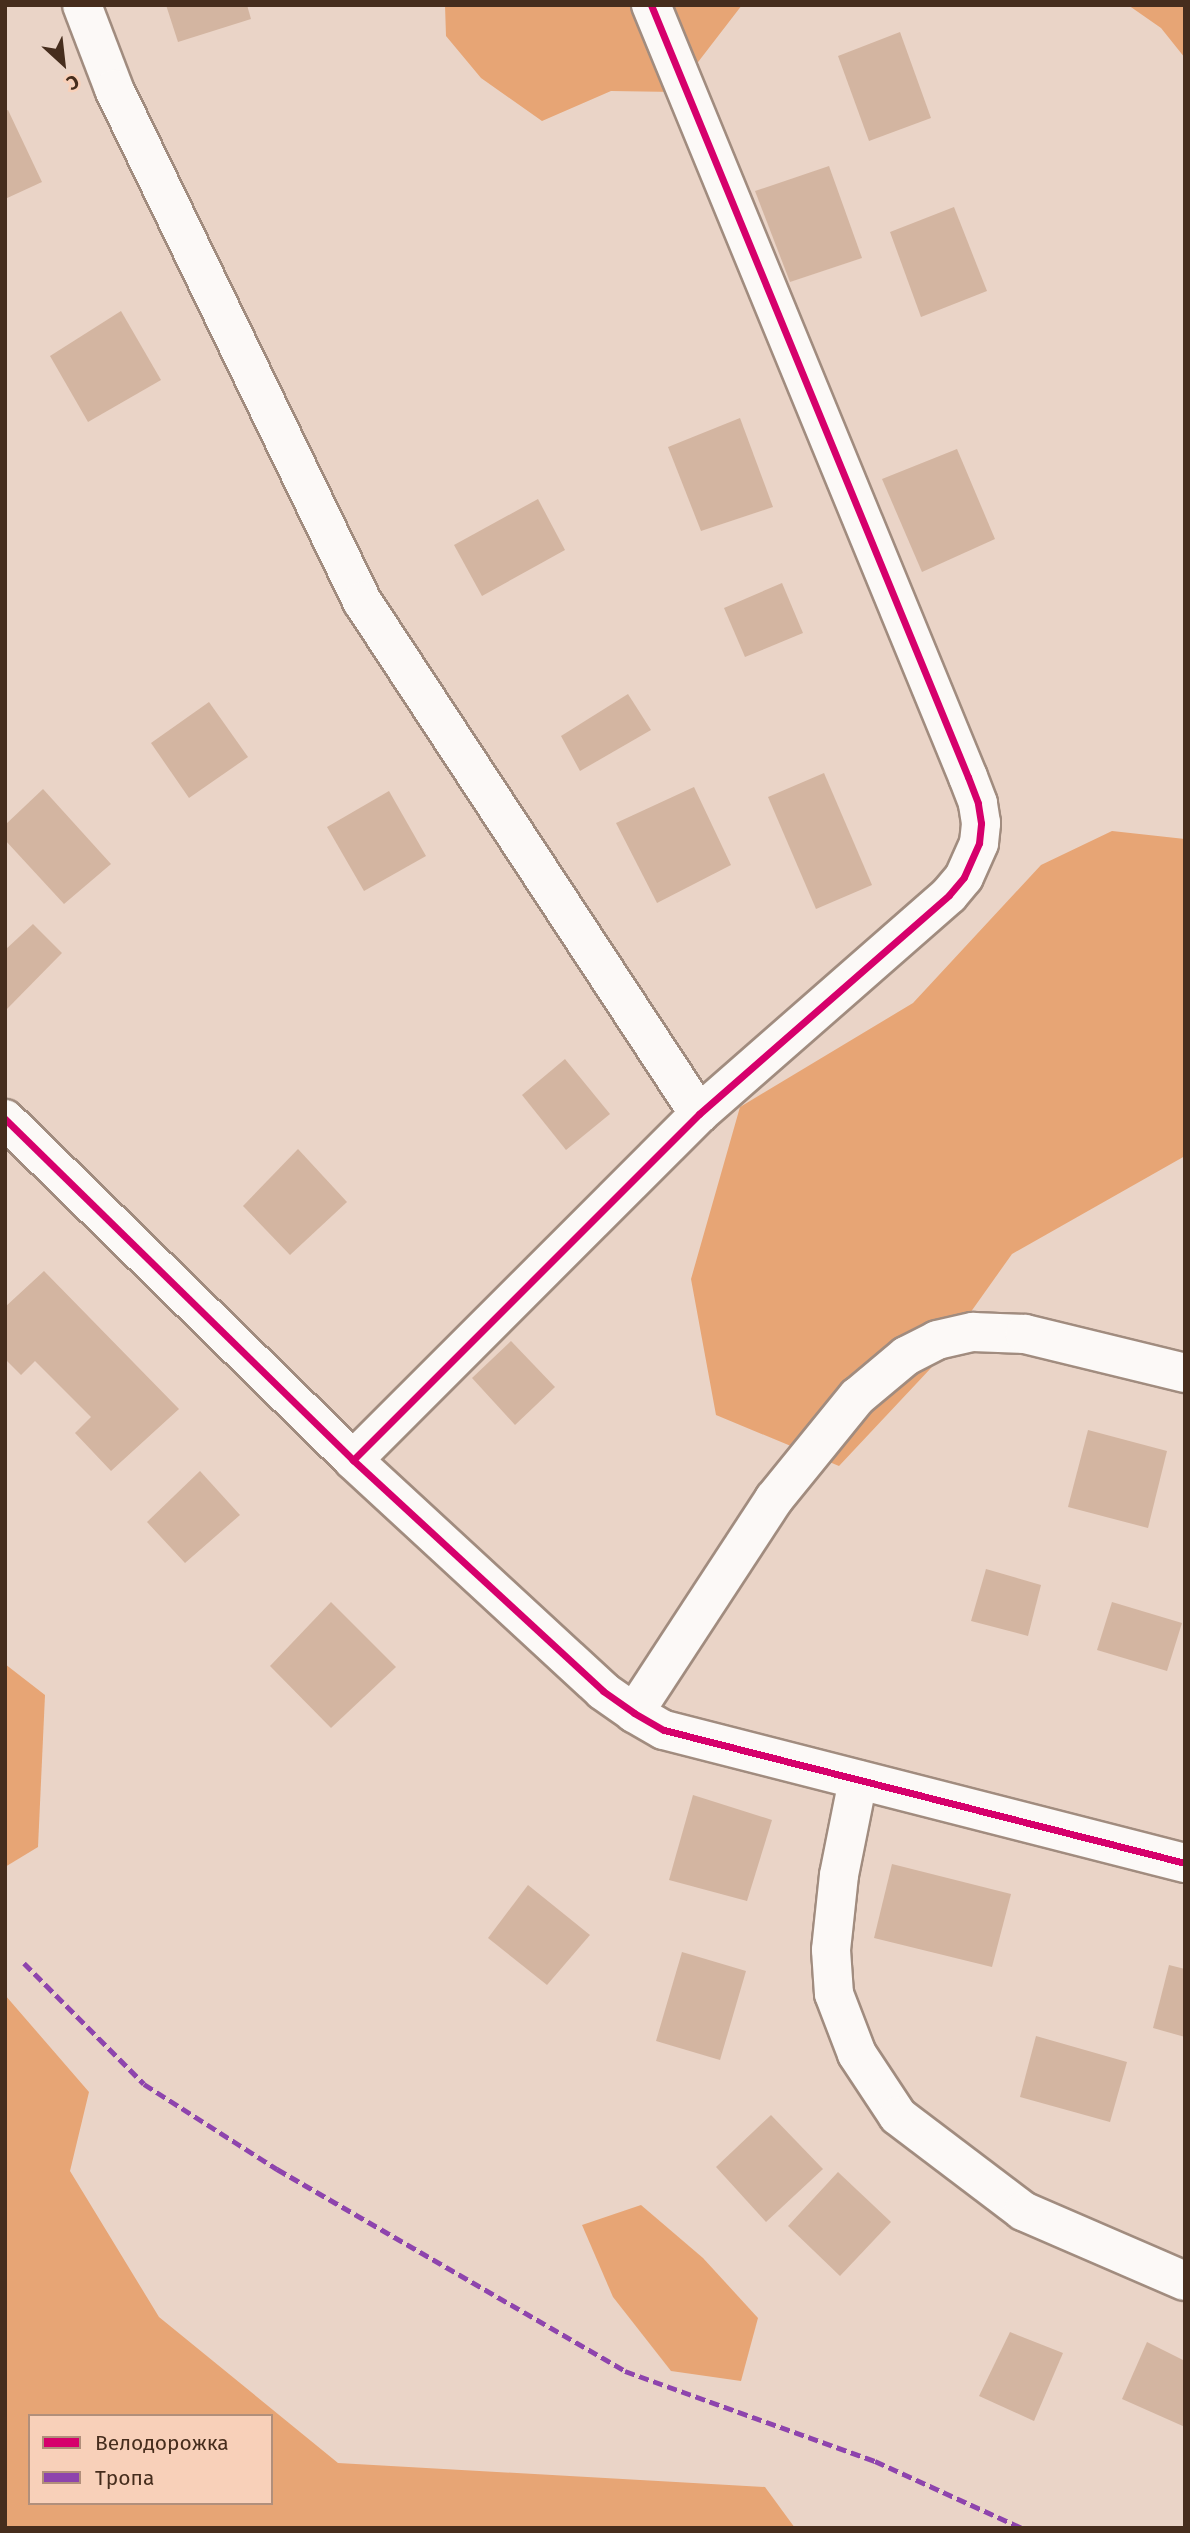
<!DOCTYPE html>
<html>
<head>
<meta charset="utf-8">
<style>
	body { margin:0 }
	#map { position:relative; width:1190px; height:2533px; overflow:hidden; background:#ead4c7; font-family:"Fira Sans",sans-serif }
	div>[style] { position:absolute }
	.forest>* { inset:0; background:#e7a575 }
	.building>* { inset:0; background:#d3b5a1 }
	.roads { filter:drop-shadow(2px 0 #a18c7f) drop-shadow(-2px 0 #a18c7f) drop-shadow(0 2px #a18c7f) drop-shadow(0 -2px #a18c7f) }
	.minor>* { height:38px; margin:-19px; padding:0 19px; transform-origin:19px; border-radius:19px; background:#fcf9f7 }
	.quiet>* { height:5px; margin-top:-2.5px; transform-origin:0; background:repeating-linear-gradient(90deg,#8e44ad 0 10px,transparent 0 15px) }
	.cycleway>* { height:7px; margin:-3.5px; padding:0 3.5px; transform-origin:3.5px; border-radius:3.5px; background:#d6006c }
	span { translate:-50% -50%; white-space:nowrap; text-align:center; line-height:1.15; -webkit-text-stroke:5px #f8d0b9; paint-order:stroke }
	.frame { position:absolute; inset:0; border:7px solid #462d1d; pointer-events:none }
	.legend { position:absolute; left:28px; top:2414px; width:245px; height:91px; box-sizing:border-box; background:#f8d0b9; border:2px solid #b18f7b; margin:0; padding:9px 12px; list-style:none; font-size:21px; color:#462d1d }
	.legend li { display:flex; align-items:center; gap:14px; height:35px }
	.legend b { width:35px; border:2px solid #b18f7b }
	.north { position:absolute; left:28px; top:28px; width:70px; height:70px; -webkit-text-stroke:5px #f8d0b9; paint-order:stroke; rotate:153deg; font-size:19px; font-weight:700; line-height:28px; text-align:center; color:#462d1d }
	.north::after { content:''; display:block; margin:auto; width:24px; height:32px; background:#462d1d; clip-path:polygon(50% 0,100% 100%,50% 72%,0 100%) }
</style>
</head>
<body>
<div id="map">
	<div class="forest">
		<i style="clip-path:polygon(445px 5px,742px 5px,675px 92px,611px 91px,542px 121px,481px 78px,446px 36px)"></i>
		<i style="clip-path:polygon(1128px 5px,1185px 5px,1185px 58px,1161px 28px)"></i>
		<i style="clip-path:polygon(1112px 831px,1185px 839px,1185px 1156px,1012px 1254px,931px 1368px,839px 1466px,716px 1415px,691px 1279px,740px 1107px,913px 1003px,1041px 865px)"></i>
		<i style="clip-path:polygon(5px 1664px,45px 1695px,38px 1847px,5px 1867px)"></i>
		<i style="clip-path:polygon(evenodd,5px 1995px,89px 2092px,70px 2171px,159px 2317px,338px 2463px,765px 2487px,795px 2528px,5px 2528px,5px 1995px,30px 2416px,271px 2416px,271px 2503px,30px 2503px,30px 2416px)"></i>
		<i style="clip-path:polygon(641px 2205px,703px 2258px,758px 2318px,741px 2381px,671px 2371px,613px 2297px,582px 2225px)"></i>
	</div>
	<div class="building">
		<i style="clip-path:polygon(166px 5px,247px 5px,251px 19px,178px 42px)"></i>
		<i style="clip-path:polygon(900px 32px,931px 118px,869px 141px,838px 56px)"></i>
		<i style="clip-path:polygon(8px 110px,42px 182px,5px 199px,5px 111px)"></i>
		<i style="clip-path:polygon(829px 166px,862px 258px,790px 282px,755px 191px)"></i>
		<i style="clip-path:polygon(954px 207px,987px 291px,921px 317px,890px 232px)"></i>
		<i style="clip-path:polygon(121px 311px,161px 380px,88px 422px,50px 356px)"></i>
		<i style="clip-path:polygon(740px 418px,773px 507px,701px 531px,668px 447px)"></i>
		<i style="clip-path:polygon(957px 449px,995px 539px,922px 572px,882px 479px)"></i>
		<i style="clip-path:polygon(538px 499px,565px 550px,482px 596px,454px 545px)"></i>
		<i style="clip-path:polygon(782px 583px,803px 633px,745px 657px,724px 608px)"></i>
		<i style="clip-path:polygon(628px 694px,651px 730px,580px 771px,561px 736px)"></i>
		<i style="clip-path:polygon(209px 702px,248px 757px,189px 798px,151px 743px)"></i>
		<i style="clip-path:polygon(824px 773px,872px 885px,816px 909px,768px 797px)"></i>
		<i style="clip-path:polygon(694px 787px,731px 865px,657px 903px,616px 823px)"></i>
		<i style="clip-path:polygon(43px 789px,111px 864px,64px 904px,5px 840px,5px 825px)"></i>
		<i style="clip-path:polygon(389px 791px,426px 856px,364px 891px,327px 827px)"></i>
		<i style="clip-path:polygon(33px 924px,62px 953px,5px 1011px,5px 950px)"></i>
		<i style="clip-path:polygon(565px 1059px,610px 1114px,566px 1150px,522px 1095px)"></i>
		<i style="clip-path:polygon(298px 1149px,347px 1202px,290px 1255px,243px 1206px)"></i>
		<i style="clip-path:polygon(44px 1271px,179px 1409px,111px 1471px,75px 1433px,91px 1417px,35px 1361px,21px 1375px,5px 1359px,5px 1307px)"></i>
		<i style="clip-path:polygon(511px 1341px,555px 1387px,515px 1425px,472px 1378px)"></i>
		<i style="clip-path:polygon(1088px 1430px,1167px 1451px,1148px 1528px,1068px 1507px)"></i>
		<i style="clip-path:polygon(200px 1471px,240px 1515px,185px 1563px,147px 1522px)"></i>
		<i style="clip-path:polygon(986px 1569px,1041px 1585px,1028px 1636px,971px 1621px)"></i>
		<i style="clip-path:polygon(331px 1602px,396px 1667px,331px 1728px,270px 1666px)"></i>
		<i style="clip-path:polygon(1112px 1602px,1182px 1623px,1167px 1671px,1097px 1650px)"></i>
		<i style="clip-path:polygon(693px 1795px,772px 1820px,747px 1901px,669px 1880px)"></i>
		<i style="clip-path:polygon(892px 1864px,1011px 1894px,992px 1967px,874px 1938px)"></i>
		<i style="clip-path:polygon(528px 1885px,590px 1935px,547px 1985px,488px 1938px)"></i>
		<i style="clip-path:polygon(682px 1952px,746px 1971px,720px 2060px,656px 2041px)"></i>
		<i style="clip-path:polygon(1169px 1965px,1185px 1969px,1185px 2037px,1153px 2028px)"></i>
		<i style="clip-path:polygon(1036px 2036px,1127px 2062px,1110px 2122px,1020px 2097px)"></i>
		<i style="clip-path:polygon(771px 2115px,823px 2169px,766px 2222px,716px 2167px)"></i>
		<i style="clip-path:polygon(838px 2172px,891px 2222px,840px 2276px,788px 2226px)"></i>
		<i style="clip-path:polygon(1010px 2332px,1063px 2353px,1034px 2421px,979px 2396px)"></i>
		<i style="clip-path:polygon(1147px 2342px,1185px 2361px,1185px 2427px,1122px 2399px)"></i>
	</div>
	<div class="roads">
		<div class="minor">
			<i style="left:82px;top:5px;width:90px;rotate:69.1deg"></i>
			<i style="left:114px;top:89px;width:569px;rotate:64.16deg"></i>
			<i style="left:362px;top:601px;width:614px;rotate:56.7deg"></i>
			<i style="left:5px;top:1119px;width:487px;rotate:44.4deg"></i>
			<i style="left:353px;top:1460px;width:340px;rotate:42.7deg"></i>
			<i style="left:603px;top:1691px;width:38px;rotate:35deg"></i>
			<i style="left:634px;top:1713px;width:34px;rotate:30deg"></i>
			<i style="left:664px;top:1730px;width:538px;rotate:14.32deg"></i>
			<i style="left:353px;top:1460px;width:489px;rotate:-45deg"></i>
			<i style="left:699px;top:1114px;width:332px;rotate:-41.2deg"></i>
			<i style="left:949px;top:895px;width:23px;rotate:-50deg"></i>
			<i style="left:964px;top:877px;width:37px;rotate:-66deg"></i>
			<i style="left:979px;top:843px;width:20px;rotate:-84deg"></i>
			<i style="left:981px;top:823px;width:20px;rotate:-99deg"></i>
			<i style="left:978px;top:803px;width:28px;rotate:-111deg"></i>
			<i style="left:968px;top:777px;width:835px;rotate:-112.32deg"></i>
			<i style="left:634px;top:1713px;width:256px;rotate:-56.8deg"></i>
			<i style="left:774px;top:1499px;width:132px;rotate:-50.9deg"></i>
			<i style="left:857px;top:1397px;width:64px;rotate:-39.9deg"></i>
			<i style="left:906px;top:1356px;width:35px;rotate:-27deg"></i>
			<i style="left:937px;top:1340px;width:37px;rotate:-13deg"></i>
			<i style="left:973px;top:1332px;width:52px;rotate:2.2deg"></i>
			<i style="left:1025px;top:1334px;width:165px;rotate:13.7deg"></i>
			<i style="left:858px;top:1780px;width:97px;rotate:101.3deg"></i>
			<i style="left:839px;top:1875px;width:75px;rotate:96.1deg"></i>
			<i style="left:831px;top:1950px;width:44px;rotate:86.1deg"></i>
			<i style="left:834px;top:1994px;width:64px;rotate:69deg"></i>
			<i style="left:857px;top:2054px;width:74px;rotate:56.5deg"></i>
			<i style="left:898px;top:2116px;width:157px;rotate:37.2deg"></i>
			<i style="left:1023px;top:2211px;width:176px;rotate:23.4deg"></i>
		</div>
	</div>
	<div class="quiet">
		<i style="left:24px;top:1963px;width:170px;rotate:45.2deg"></i>
		<i style="left:144px;top:2084px;width:158px;rotate:32.6deg"></i>
		<i style="left:277px;top:2169px;width:402px;rotate:30.1deg"></i>
		<i style="left:625px;top:2371px;width:266px;rotate:19.8deg"></i>
		<i style="left:875px;top:2461px;width:162px;rotate:24.5deg"></i>
	</div>
	<div class="cycleway">
		<i style="left:5px;top:1119px;width:487px;rotate:44.4deg"></i>
		<i style="left:353px;top:1460px;width:340px;rotate:42.7deg"></i>
		<i style="left:603px;top:1691px;width:38px;rotate:35deg"></i>
		<i style="left:634px;top:1713px;width:34px;rotate:30deg"></i>
		<i style="left:664px;top:1730px;width:538px;rotate:14.32deg"></i>
		<i style="left:353px;top:1460px;width:489px;rotate:-45deg"></i>
		<i style="left:699px;top:1114px;width:332px;rotate:-41.2deg"></i>
		<i style="left:949px;top:895px;width:23px;rotate:-50deg"></i>
		<i style="left:964px;top:877px;width:37px;rotate:-66deg"></i>
		<i style="left:979px;top:843px;width:20px;rotate:-84deg"></i>
		<i style="left:981px;top:823px;width:20px;rotate:-99deg"></i>
		<i style="left:978px;top:803px;width:28px;rotate:-111deg"></i>
		<i style="left:968px;top:777px;width:835px;rotate:-112.32deg"></i>
	</div>
	<div class="frame"></div>
	<ul class="legend">
	<li><b style="height:9px;background:#d6006c"></b>Велодорожка</li>
	<li><b style="height:9px;background:#8e44ad"></b>Тропа</li>
	</ul>
	<div class="north">С</div>
</div>
</body>
</html>
